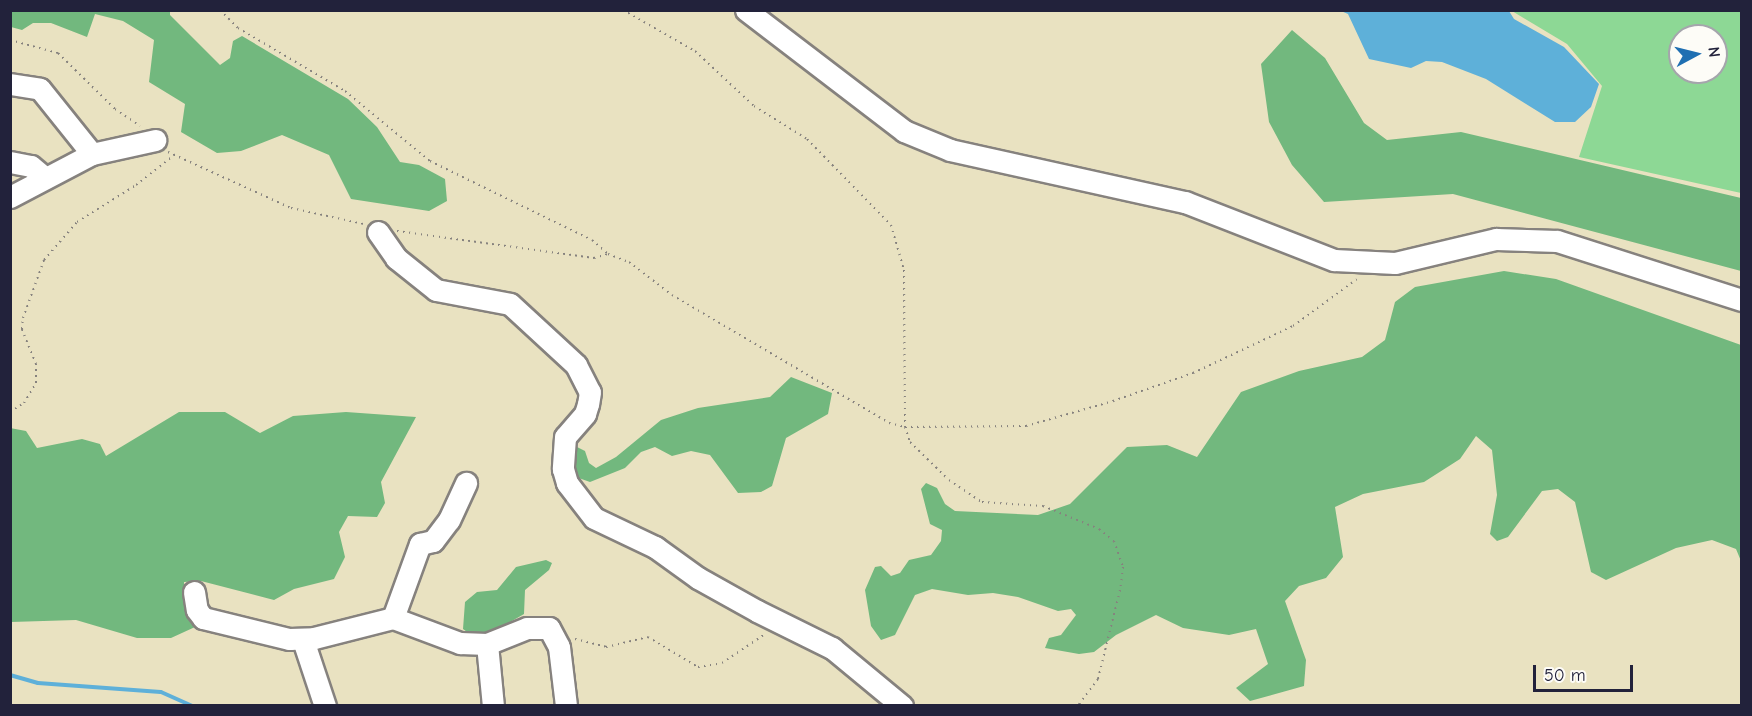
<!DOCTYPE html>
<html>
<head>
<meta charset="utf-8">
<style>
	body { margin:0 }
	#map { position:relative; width:1752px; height:716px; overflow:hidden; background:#e9e2c1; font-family:"Comic Neue",sans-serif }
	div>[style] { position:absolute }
	.green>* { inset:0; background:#8dd895 }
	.forest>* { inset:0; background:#72b87e }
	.water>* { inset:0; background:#5eb0d9 }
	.stream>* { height:4px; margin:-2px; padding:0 2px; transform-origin:2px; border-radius:2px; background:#5eb0d9 }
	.path>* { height:2px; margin-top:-1px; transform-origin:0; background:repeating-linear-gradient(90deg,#86827e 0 1.5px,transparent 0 6px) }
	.roads { filter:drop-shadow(2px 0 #86827e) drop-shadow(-2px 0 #86827e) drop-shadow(0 2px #86827e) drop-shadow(0 -2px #86827e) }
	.minor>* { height:21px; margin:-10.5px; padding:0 10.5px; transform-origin:10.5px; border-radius:10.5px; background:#fff }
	span { translate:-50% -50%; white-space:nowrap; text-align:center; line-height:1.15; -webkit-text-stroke:4.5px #fdfcf7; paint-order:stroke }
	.frame { position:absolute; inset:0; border:12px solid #22223b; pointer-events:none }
	.north { position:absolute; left:1668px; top:24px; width:60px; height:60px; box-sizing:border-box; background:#fdfcf7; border:2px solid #a5a5ac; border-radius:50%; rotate:83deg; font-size:16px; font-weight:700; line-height:24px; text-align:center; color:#22223b }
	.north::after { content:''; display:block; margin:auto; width:21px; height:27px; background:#1f6fb2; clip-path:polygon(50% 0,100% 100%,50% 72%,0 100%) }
	.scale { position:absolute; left:1533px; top:665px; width:100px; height:27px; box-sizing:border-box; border:3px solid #22223b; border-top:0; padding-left:8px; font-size:18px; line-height:21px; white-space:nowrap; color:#22223b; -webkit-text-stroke:4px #fdfcf7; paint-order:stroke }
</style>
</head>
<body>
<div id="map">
	<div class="green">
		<i style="clip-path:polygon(evenodd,1512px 11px,1741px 11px,1741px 193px,1579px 157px,1602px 86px,1567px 44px,1512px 11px,1680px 36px,1716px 36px,1716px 72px,1680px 72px,1680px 36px)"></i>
	</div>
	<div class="forest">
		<i style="clip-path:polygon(11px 10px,170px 11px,170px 15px,220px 65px,230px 58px,233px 41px,242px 36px,348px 99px,377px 127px,400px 162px,419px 165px,445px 179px,447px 201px,429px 211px,351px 199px,329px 155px,282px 135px,241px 151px,217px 153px,181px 132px,185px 104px,149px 82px,154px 40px,123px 21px,95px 14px,87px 37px,51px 23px,33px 23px,22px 30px,11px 27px)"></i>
		<i style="clip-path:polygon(1292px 30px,1325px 58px,1364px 123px,1387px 140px,1461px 132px,1741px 198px,1741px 271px,1453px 194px,1324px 202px,1292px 165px,1269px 122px,1261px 64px)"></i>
		<i style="clip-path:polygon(1504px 271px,1556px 279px,1741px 345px,1741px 561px,1736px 549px,1712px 540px,1676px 548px,1606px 580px,1591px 572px,1575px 502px,1558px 489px,1542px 491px,1508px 537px,1497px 541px,1490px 534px,1497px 495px,1492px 450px,1476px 436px,1460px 459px,1424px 482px,1363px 494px,1335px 507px,1343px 557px,1326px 578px,1299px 586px,1285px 601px,1306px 660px,1304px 686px,1250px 701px,1236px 688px,1268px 664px,1256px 629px,1229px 635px,1183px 628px,1156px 615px,1116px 635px,1094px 652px,1079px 654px,1045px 648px,1049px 638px,1061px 635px,1076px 615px,1071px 609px,1058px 611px,1018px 597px,993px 593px,968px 595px,932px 589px,915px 595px,895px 635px,881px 640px,871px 626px,865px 590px,875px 567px,881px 566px,891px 576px,900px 573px,909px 560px,931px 555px,941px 541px,942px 530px,930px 524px,921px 489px,926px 483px,937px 488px,945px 504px,955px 511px,1038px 515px,1070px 504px,1127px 447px,1167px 445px,1197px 457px,1241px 392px,1299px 371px,1362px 357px,1385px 340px,1395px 302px,1415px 287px)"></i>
		<i style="clip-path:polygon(791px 377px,832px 393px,828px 414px,786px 438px,772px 486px,761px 492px,738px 493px,710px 455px,691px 451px,672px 456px,655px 447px,641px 452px,625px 468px,590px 482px,573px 476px,570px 458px,577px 447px,585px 451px,589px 463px,596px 468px,616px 457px,661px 420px,698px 408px,770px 397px)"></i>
		<i style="clip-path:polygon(179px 412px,225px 412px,260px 433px,293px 416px,346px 412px,416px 417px,381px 482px,385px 503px,377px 517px,348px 516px,339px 532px,345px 557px,334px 579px,294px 589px,274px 600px,201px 581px,184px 582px,185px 607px,195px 627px,171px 638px,137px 638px,76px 620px,11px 622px,10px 428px,26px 431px,37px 448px,82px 439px,100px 444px,106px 456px)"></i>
		<i style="clip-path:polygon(546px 560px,552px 563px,549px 570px,525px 590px,524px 614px,488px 635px,470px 634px,463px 629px,465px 602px,477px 592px,497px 590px,516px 567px)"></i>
	</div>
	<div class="water">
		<i style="clip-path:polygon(1341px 11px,1509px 11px,1514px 19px,1564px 47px,1599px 84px,1591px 107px,1575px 122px,1555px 122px,1486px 79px,1442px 62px,1426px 61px,1411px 68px,1369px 59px,1348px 14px)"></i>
	</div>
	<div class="stream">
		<i style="left:10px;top:675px;width:29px;rotate:16deg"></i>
		<i style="left:38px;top:683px;width:123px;rotate:4.2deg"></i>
		<i style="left:161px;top:692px;width:35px;rotate:24deg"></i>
	</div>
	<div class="path">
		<i style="left:220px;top:10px;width:25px;rotate:45deg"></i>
		<i style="left:238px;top:28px;width:124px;rotate:30.5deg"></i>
		<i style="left:345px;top:91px;width:110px;rotate:39.5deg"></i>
		<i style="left:430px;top:161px;width:180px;rotate:26deg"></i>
		<i style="left:592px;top:240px;width:21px;rotate:41deg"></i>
		<i style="left:608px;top:254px;width:22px;rotate:21deg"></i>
		<i style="left:629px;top:262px;width:54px;rotate:37.5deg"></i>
		<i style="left:672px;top:295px;width:252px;rotate:30.5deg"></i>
		<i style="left:889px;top:423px;width:16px;rotate:14deg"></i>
		<i style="left:905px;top:427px;width:121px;rotate:-0.5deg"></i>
		<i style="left:1026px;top:426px;width:91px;rotate:-16deg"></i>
		<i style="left:1113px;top:401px;width:85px;rotate:-19.3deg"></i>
		<i style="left:1193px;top:373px;width:110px;rotate:-25.2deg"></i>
		<i style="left:1293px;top:326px;width:79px;rotate:-36.3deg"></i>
		<i style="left:623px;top:10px;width:83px;rotate:29.7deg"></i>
		<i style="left:695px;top:51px;width:81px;rotate:43deg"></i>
		<i style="left:754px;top:106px;width:62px;rotate:31.9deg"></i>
		<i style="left:807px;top:139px;width:120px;rotate:45.7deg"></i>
		<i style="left:891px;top:225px;width:47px;rotate:73.9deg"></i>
		<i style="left:904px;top:270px;width:157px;rotate:89.6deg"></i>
		<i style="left:905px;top:427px;width:16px;rotate:72deg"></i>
		<i style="left:910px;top:442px;width:54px;rotate:44.3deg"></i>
		<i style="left:949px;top:480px;width:40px;rotate:34deg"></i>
		<i style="left:982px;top:502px;width:61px;rotate:3.8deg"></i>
		<i style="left:1043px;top:506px;width:61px;rotate:22.3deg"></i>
		<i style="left:1099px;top:529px;width:19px;rotate:39deg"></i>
		<i style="left:1114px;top:541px;width:28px;rotate:71deg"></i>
		<i style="left:1123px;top:567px;width:23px;rotate:97deg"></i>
		<i style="left:1120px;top:590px;width:92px;rotate:103.9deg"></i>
		<i style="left:1098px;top:679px;width:34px;rotate:127deg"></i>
		<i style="left:10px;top:40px;width:50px;rotate:15.2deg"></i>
		<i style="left:58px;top:53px;width:80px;rotate:44.5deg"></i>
		<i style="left:115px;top:109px;width:30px;rotate:34deg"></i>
		<i style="left:168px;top:152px;width:135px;rotate:24.5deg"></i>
		<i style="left:291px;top:208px;width:75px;rotate:12.4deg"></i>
		<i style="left:397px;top:231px;width:199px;rotate:7.8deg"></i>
		<i style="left:594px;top:258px;width:15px;rotate:-16deg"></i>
		<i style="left:10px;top:412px;width:17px;rotate:-33deg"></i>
		<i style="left:24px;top:403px;width:23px;rotate:-59deg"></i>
		<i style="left:36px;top:383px;width:19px;rotate:-90deg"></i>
		<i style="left:36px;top:364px;width:38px;rotate:-112deg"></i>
		<i style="left:22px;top:329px;width:11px;rotate:-85deg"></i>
		<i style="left:23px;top:318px;width:62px;rotate:-70.1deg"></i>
		<i style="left:44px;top:260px;width:50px;rotate:-49deg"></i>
		<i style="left:77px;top:222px;width:70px;rotate:-32.1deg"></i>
		<i style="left:136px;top:185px;width:47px;rotate:-38.1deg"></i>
		<i style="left:575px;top:639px;width:32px;rotate:14deg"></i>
		<i style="left:606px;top:647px;width:43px;rotate:-13.4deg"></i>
		<i style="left:648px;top:637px;width:58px;rotate:31deg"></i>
		<i style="left:698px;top:667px;width:24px;rotate:-9deg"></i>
		<i style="left:722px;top:663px;width:52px;rotate:-34deg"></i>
		<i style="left:1027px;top:706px;width:31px"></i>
	</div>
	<div class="roads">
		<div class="minor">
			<i style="left:746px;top:10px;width:199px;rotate:37.4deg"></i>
			<i style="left:904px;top:131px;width:50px;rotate:22.4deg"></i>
			<i style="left:950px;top:150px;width:241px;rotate:12.5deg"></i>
			<i style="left:1185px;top:202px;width:160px;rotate:21.3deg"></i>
			<i style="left:1334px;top:260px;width:61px;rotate:2.8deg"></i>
			<i style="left:1395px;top:263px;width:104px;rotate:-13.4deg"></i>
			<i style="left:1496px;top:239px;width:61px;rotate:1.9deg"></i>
			<i style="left:1557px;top:241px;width:194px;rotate:17.7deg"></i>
			<i style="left:10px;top:84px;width:30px;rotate:9deg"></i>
			<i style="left:40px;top:89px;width:83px;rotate:51.3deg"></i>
			<i style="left:10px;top:162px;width:21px;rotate:11deg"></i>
			<i style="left:31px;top:166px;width:17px;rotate:40deg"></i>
			<i style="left:10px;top:197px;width:93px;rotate:-27.7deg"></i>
			<i style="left:92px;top:154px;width:65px;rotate:-12.5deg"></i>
			<i style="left:378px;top:232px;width:32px;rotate:55deg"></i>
			<i style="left:396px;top:258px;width:51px;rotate:38.7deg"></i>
			<i style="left:436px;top:290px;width:75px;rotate:10.7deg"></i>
			<i style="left:510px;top:304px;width:90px;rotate:42.7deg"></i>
			<i style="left:576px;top:365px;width:30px;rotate:63deg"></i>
			<i style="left:590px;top:392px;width:12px;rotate:99deg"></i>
			<i style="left:588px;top:404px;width:10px;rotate:107deg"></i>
			<i style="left:585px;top:414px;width:30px;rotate:131deg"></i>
			<i style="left:565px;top:437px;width:32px;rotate:94deg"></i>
			<i style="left:563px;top:469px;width:15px;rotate:74deg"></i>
			<i style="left:567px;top:483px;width:44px;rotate:52.4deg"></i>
			<i style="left:594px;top:518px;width:68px;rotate:25.4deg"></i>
			<i style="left:655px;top:547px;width:53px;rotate:35.8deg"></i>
			<i style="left:698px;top:578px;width:68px;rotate:29.2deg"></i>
			<i style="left:757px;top:611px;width:84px;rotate:26.3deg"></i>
			<i style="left:832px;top:648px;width:91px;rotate:39.6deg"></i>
			<i style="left:194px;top:592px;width:18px;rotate:81deg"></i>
			<i style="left:197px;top:610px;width:10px;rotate:53deg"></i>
			<i style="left:203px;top:618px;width:89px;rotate:13.7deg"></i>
			<i style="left:289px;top:639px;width:25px;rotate:-2deg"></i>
			<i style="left:314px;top:638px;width:81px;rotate:-14.2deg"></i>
			<i style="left:393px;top:618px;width:72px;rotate:20.5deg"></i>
			<i style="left:460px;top:643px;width:27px;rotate:2deg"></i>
			<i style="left:487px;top:644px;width:43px;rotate:-21.8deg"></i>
			<i style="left:527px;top:628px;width:22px"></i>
			<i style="left:549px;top:628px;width:21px;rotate:62deg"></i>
			<i style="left:559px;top:647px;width:59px;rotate:83.2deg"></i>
			<i style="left:393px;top:618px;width:79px;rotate:-70deg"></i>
			<i style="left:420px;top:544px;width:13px;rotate:-13deg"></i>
			<i style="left:433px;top:541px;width:26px;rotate:-53deg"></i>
			<i style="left:449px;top:520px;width:41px;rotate:-65.3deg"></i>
			<i style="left:303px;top:640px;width:70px;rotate:71.6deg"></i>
			<i style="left:487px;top:644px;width:62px;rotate:84.5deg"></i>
		</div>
	</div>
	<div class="frame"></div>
	<div class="north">N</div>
	<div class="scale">50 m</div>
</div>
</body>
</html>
